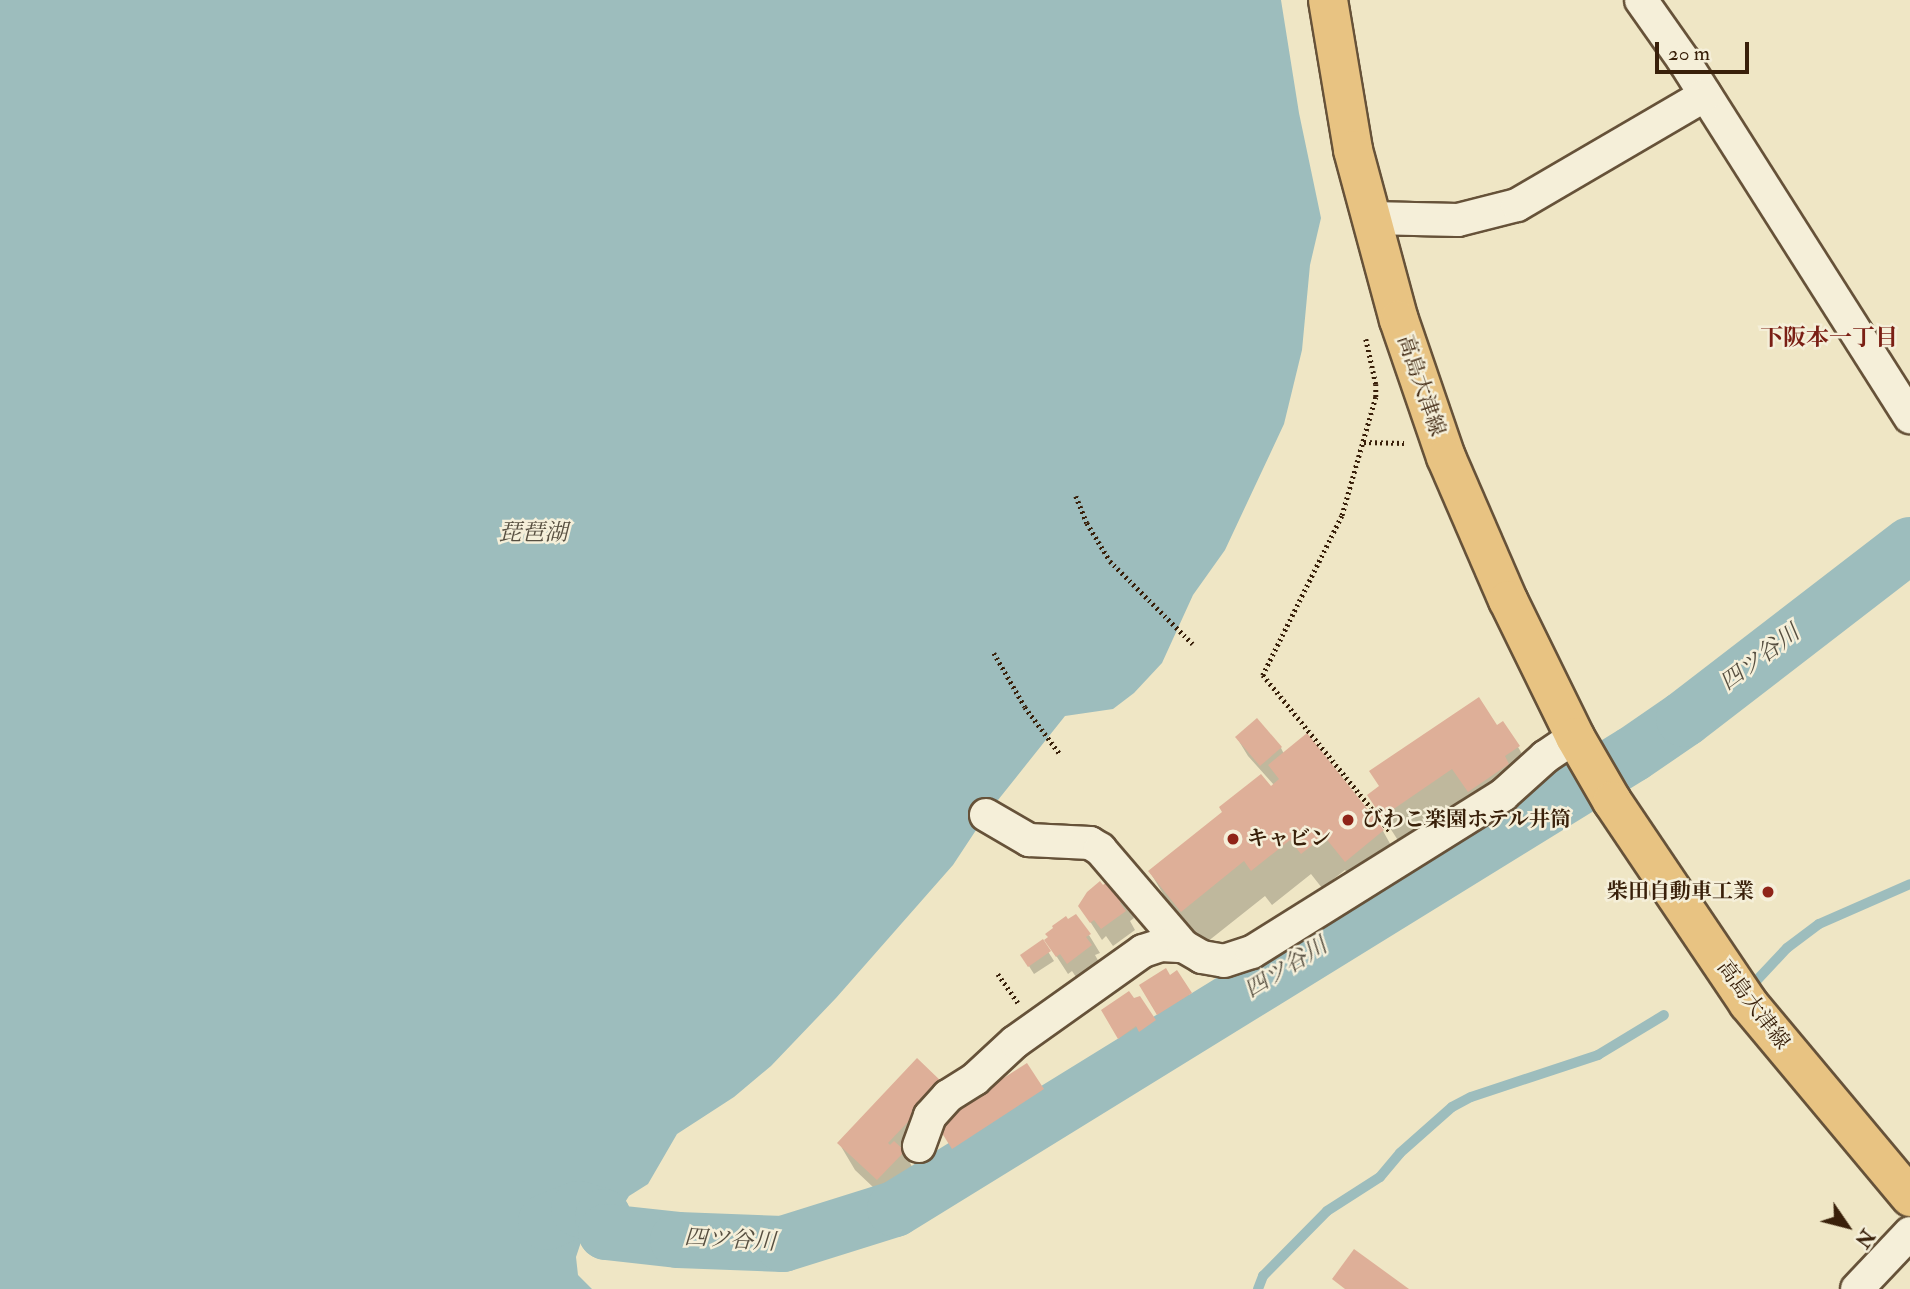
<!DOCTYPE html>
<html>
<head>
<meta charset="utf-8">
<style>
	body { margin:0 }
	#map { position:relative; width:1910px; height:1289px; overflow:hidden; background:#efe6c5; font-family:"IM FELL Double Pica","Noto Serif JP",serif }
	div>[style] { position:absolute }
	.water>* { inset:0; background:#9dbdbd }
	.shadow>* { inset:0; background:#0003 }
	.stream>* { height:10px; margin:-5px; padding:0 5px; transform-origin:5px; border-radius:5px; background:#9dbdbd }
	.river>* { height:56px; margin:-28px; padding:0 28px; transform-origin:28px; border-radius:28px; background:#9dbdbd }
	.building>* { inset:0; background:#deaf98 }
	.path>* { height:4.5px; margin-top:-2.25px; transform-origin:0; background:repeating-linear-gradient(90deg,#39200a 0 2px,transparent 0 5.5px) }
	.roads { filter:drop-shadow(2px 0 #665239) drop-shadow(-2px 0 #665239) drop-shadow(0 2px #665239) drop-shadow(0 -2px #665239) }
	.minor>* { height:32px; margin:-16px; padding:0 16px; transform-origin:16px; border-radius:16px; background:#f5efd9 }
	.major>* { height:38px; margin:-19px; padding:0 19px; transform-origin:19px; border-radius:19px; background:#e8c382 }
	.dots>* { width:19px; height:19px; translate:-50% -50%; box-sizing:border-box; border:4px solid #f5efd9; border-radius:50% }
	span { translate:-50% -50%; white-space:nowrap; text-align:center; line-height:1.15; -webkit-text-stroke:5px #f5efd9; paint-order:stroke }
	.street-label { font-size:21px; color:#39200a }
	.poi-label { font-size:21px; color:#39200a; font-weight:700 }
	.left { translate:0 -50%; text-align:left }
	.right { translate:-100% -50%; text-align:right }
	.neighbourhood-label { font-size:23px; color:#7a1f14; font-weight:700 }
	.water-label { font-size:23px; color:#574f40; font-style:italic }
	.north { position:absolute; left:1812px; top:1191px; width:70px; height:70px; -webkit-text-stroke:5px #f5efd9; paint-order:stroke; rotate:125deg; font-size:19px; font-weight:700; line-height:28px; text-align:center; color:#39200a }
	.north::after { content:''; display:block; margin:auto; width:24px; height:32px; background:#39200a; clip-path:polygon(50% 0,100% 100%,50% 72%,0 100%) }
	.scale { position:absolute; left:1655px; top:42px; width:94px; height:32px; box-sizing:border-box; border:4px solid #39200a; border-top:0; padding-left:9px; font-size:21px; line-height:24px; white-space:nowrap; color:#39200a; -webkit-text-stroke:5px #f5efd9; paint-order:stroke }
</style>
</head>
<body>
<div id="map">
	<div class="water">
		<i style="clip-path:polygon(0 0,1281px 0,1299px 113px,1321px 218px,1310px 265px,1302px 350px,1284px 424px,1225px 550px,1193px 595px,1162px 663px,1134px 693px,1113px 709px,1065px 716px,986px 815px,953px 865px,836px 998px,771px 1066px,734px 1097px,677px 1134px,648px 1184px,629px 1196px,606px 1232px,583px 1236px,576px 1257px,578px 1275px,592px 1289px,0 1289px)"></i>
	</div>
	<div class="shadow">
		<i style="clip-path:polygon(1496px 727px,1518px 747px,1534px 774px,1485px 818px,1469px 795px,1399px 842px,1369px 795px)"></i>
		<i style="clip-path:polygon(1307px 736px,1383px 831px,1403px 867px,1366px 896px,1345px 870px,1322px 888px,1311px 874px,1272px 905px,1265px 896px,1202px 946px,1171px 907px,1150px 872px,1274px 785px,1248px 756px,1237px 738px,1281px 748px,1284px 754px)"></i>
		<i style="clip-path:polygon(1088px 893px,1124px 900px,1134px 918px,1130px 921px,1135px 930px,1113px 946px,1106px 936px,1102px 940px,1080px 906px)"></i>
		<i style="clip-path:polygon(1089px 935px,1100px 953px,1095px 955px,1100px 964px,1078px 980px,1072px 971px,1068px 974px,1046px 940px)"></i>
		<i style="clip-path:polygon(1042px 942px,1054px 961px,1034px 974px,1027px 963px)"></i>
		<i style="clip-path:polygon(1176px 972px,1200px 1012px,1169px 1032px,1151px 1004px,1169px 977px)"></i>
		<i style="clip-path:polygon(1139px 998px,1165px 1039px,1151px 1049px,1148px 1043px,1130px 1056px,1103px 1011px)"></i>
		<i style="clip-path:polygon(943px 1085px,1042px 1090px,1052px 1108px,964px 1165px,942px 1130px,910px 1163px,919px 1179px,893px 1206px,855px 1170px,839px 1143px)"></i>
	</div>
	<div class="stream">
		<i style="left:1757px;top:980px;width:44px;rotate:-46.8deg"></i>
		<i style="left:1787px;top:948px;width:40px;rotate:-37deg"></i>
		<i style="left:1819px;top:924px;width:99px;rotate:-23.7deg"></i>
		<i style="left:1258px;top:1289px;width:14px;rotate:-69deg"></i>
		<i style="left:1263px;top:1276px;width:91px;rotate:-45.4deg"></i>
		<i style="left:1327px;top:1211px;width:63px;rotate:-32.7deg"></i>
		<i style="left:1380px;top:1177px;width:31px;rotate:-50deg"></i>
		<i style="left:1400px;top:1153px;width:69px;rotate:-41.5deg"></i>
		<i style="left:1452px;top:1107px;width:21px;rotate:-28deg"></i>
		<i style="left:1471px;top:1097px;width:134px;rotate:-18.3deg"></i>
		<i style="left:1598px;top:1055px;width:77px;rotate:-31.2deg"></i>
	</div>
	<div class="river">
		<i style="left:546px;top:1222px;width:35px;rotate:-22deg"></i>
		<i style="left:579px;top:1209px;width:25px;rotate:18deg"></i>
		<i style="left:603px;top:1217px;width:15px;rotate:79deg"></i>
		<i style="left:606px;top:1232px;width:72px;rotate:6.3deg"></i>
		<i style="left:678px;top:1240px;width:105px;rotate:2.2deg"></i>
		<i style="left:783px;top:1244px;width:117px;rotate:-17.4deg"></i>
		<i style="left:895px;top:1209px;width:867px;rotate:-31.66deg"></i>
		<i style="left:1633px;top:754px;width:62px;rotate:-34.5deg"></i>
		<i style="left:1684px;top:719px;width:285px;rotate:-37.6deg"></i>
	</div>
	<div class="building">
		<i style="clip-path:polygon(1479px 697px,1497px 725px,1503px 721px,1520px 746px,1505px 756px,1509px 764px,1468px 792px,1452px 769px,1382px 817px,1367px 795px,1379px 786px,1369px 771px)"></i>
		<i style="clip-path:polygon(1257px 718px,1282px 747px,1260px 766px,1235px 737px)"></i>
		<i style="clip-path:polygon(1307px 733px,1384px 830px,1345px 862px,1324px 836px,1301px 854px,1290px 840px,1251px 871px,1244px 861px,1181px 912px,1148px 871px,1222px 812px,1219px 807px,1261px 774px,1271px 786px,1279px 779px,1268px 765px)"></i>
		<i style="clip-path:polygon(1110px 879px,1125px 899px,1120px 903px,1126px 911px,1101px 929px,1094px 920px,1090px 923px,1078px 906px,1087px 892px,1100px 881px,1103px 885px)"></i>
		<i style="clip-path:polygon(1076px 914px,1091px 934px,1086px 937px,1092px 945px,1067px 964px,1060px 954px,1056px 957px,1044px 940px,1048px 937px,1045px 934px,1053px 928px,1052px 926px,1066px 916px,1068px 919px)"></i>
		<i style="clip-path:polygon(1043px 939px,1051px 951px,1028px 967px,1020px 955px)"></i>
		<i style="clip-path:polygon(1166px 968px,1170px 975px,1177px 970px,1192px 993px,1157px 1015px,1139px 985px)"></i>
		<i style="clip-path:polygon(1129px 991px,1134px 998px,1140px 996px,1156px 1020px,1139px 1032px,1136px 1026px,1118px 1039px,1101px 1010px)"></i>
		<i style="clip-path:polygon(917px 1058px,944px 1084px,888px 1143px,890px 1145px,894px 1141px,905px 1151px,877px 1180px,837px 1143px)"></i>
		<i style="clip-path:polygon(1027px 1063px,1044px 1089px,952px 1149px,935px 1122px)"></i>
		<i style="clip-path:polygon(1354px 1249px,1409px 1289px,1345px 1289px,1332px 1279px)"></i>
	</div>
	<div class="path">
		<i style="left:1366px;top:339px;width:46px;rotate:77.5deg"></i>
		<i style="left:1376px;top:384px;width:13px;rotate:90deg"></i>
		<i style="left:1376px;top:397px;width:124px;rotate:105.9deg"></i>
		<i style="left:1342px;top:516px;width:178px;rotate:116.4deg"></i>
		<i style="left:1263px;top:675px;width:201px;rotate:50.9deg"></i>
		<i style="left:1364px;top:442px;width:40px;rotate:1.4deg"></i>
		<i style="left:1076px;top:496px;width:29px;rotate:68deg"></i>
		<i style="left:1087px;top:523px;width:44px;rotate:58.8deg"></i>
		<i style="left:1110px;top:561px;width:117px;rotate:45deg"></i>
		<i style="left:994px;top:653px;width:62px;rotate:60.1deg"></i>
		<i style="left:1025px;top:707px;width:59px;rotate:53.3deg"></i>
		<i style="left:998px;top:974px;width:35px;rotate:55deg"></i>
	</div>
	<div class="roads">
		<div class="minor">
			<i style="left:1641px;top:0;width:75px;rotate:54.8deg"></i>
			<i style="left:1684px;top:61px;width:422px;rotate:57.6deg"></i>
			<i style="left:1371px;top:218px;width:87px;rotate:1.3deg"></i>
			<i style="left:1458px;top:220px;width:61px;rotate:-14.3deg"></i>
			<i style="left:1517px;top:205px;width:218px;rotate:-30.3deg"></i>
			<i style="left:986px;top:815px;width:50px;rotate:30.2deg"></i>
			<i style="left:1029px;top:840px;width:61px;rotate:2.8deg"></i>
			<i style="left:1090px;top:843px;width:12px;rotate:31deg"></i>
			<i style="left:1100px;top:849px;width:128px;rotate:49.4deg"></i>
			<i style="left:919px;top:1146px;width:32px;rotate:-70deg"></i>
			<i style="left:930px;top:1116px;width:27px;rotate:-48deg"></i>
			<i style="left:948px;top:1096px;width:32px;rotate:-32deg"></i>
			<i style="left:975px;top:1079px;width:54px;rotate:-42.8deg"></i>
			<i style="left:1015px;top:1042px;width:157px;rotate:-35.4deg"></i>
			<i style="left:1143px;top:951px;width:19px;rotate:-18deg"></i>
			<i style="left:1161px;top:945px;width:22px;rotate:3deg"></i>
			<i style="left:1183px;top:946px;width:22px;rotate:30deg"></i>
			<i style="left:1202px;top:957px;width:22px;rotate:10deg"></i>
			<i style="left:1224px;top:961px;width:29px;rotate:-18deg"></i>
			<i style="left:1252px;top:952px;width:296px;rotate:-32deg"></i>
			<i style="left:1503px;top:795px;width:57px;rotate:-42.1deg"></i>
			<i style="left:1545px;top:757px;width:36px;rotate:-34deg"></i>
			<i style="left:1857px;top:1289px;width:77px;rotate:-46.6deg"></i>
		</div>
		<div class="major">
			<i style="left:1328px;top:0;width:152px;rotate:80.5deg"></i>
			<i style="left:1353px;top:150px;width:176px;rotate:74.9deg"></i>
			<i style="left:1399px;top:320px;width:145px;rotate:71.1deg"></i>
			<i style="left:1446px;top:457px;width:156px;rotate:66.6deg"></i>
			<i style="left:1508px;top:600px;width:153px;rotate:63.9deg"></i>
			<i style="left:1575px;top:737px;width:74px;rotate:60deg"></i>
			<i style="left:1612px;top:801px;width:244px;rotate:56deg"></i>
			<i style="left:1748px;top:1003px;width:253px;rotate:50.1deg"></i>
		</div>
	</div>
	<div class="dots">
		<i style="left:1348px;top:820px;background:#8f2418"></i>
		<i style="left:1233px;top:839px;background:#8f2418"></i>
		<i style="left:1768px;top:892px;background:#8f2418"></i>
	</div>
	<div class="street-label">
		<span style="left:1421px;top:386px;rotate:71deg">高島大津線</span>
		<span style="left:1753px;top:1005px;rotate:53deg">高島大津線</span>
	</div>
	<div class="poi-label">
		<span class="left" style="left:1362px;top:820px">びわこ楽園ホテル井筒</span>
		<span class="left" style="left:1247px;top:839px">キャビン</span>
		<span class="right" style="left:1754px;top:892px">柴田自動車工業</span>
	</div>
	<div class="neighbourhood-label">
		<span style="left:1829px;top:338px">下阪本一丁目</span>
	</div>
	<div class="water-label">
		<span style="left:533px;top:533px">琵琶湖</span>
		<span style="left:1760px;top:658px;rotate:-37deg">四ツ谷川</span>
		<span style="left:1286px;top:968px;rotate:-32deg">四ツ谷川</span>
		<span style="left:730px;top:1240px;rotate:3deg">四ツ谷川</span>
	</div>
	<div class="north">N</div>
	<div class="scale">20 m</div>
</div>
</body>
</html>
